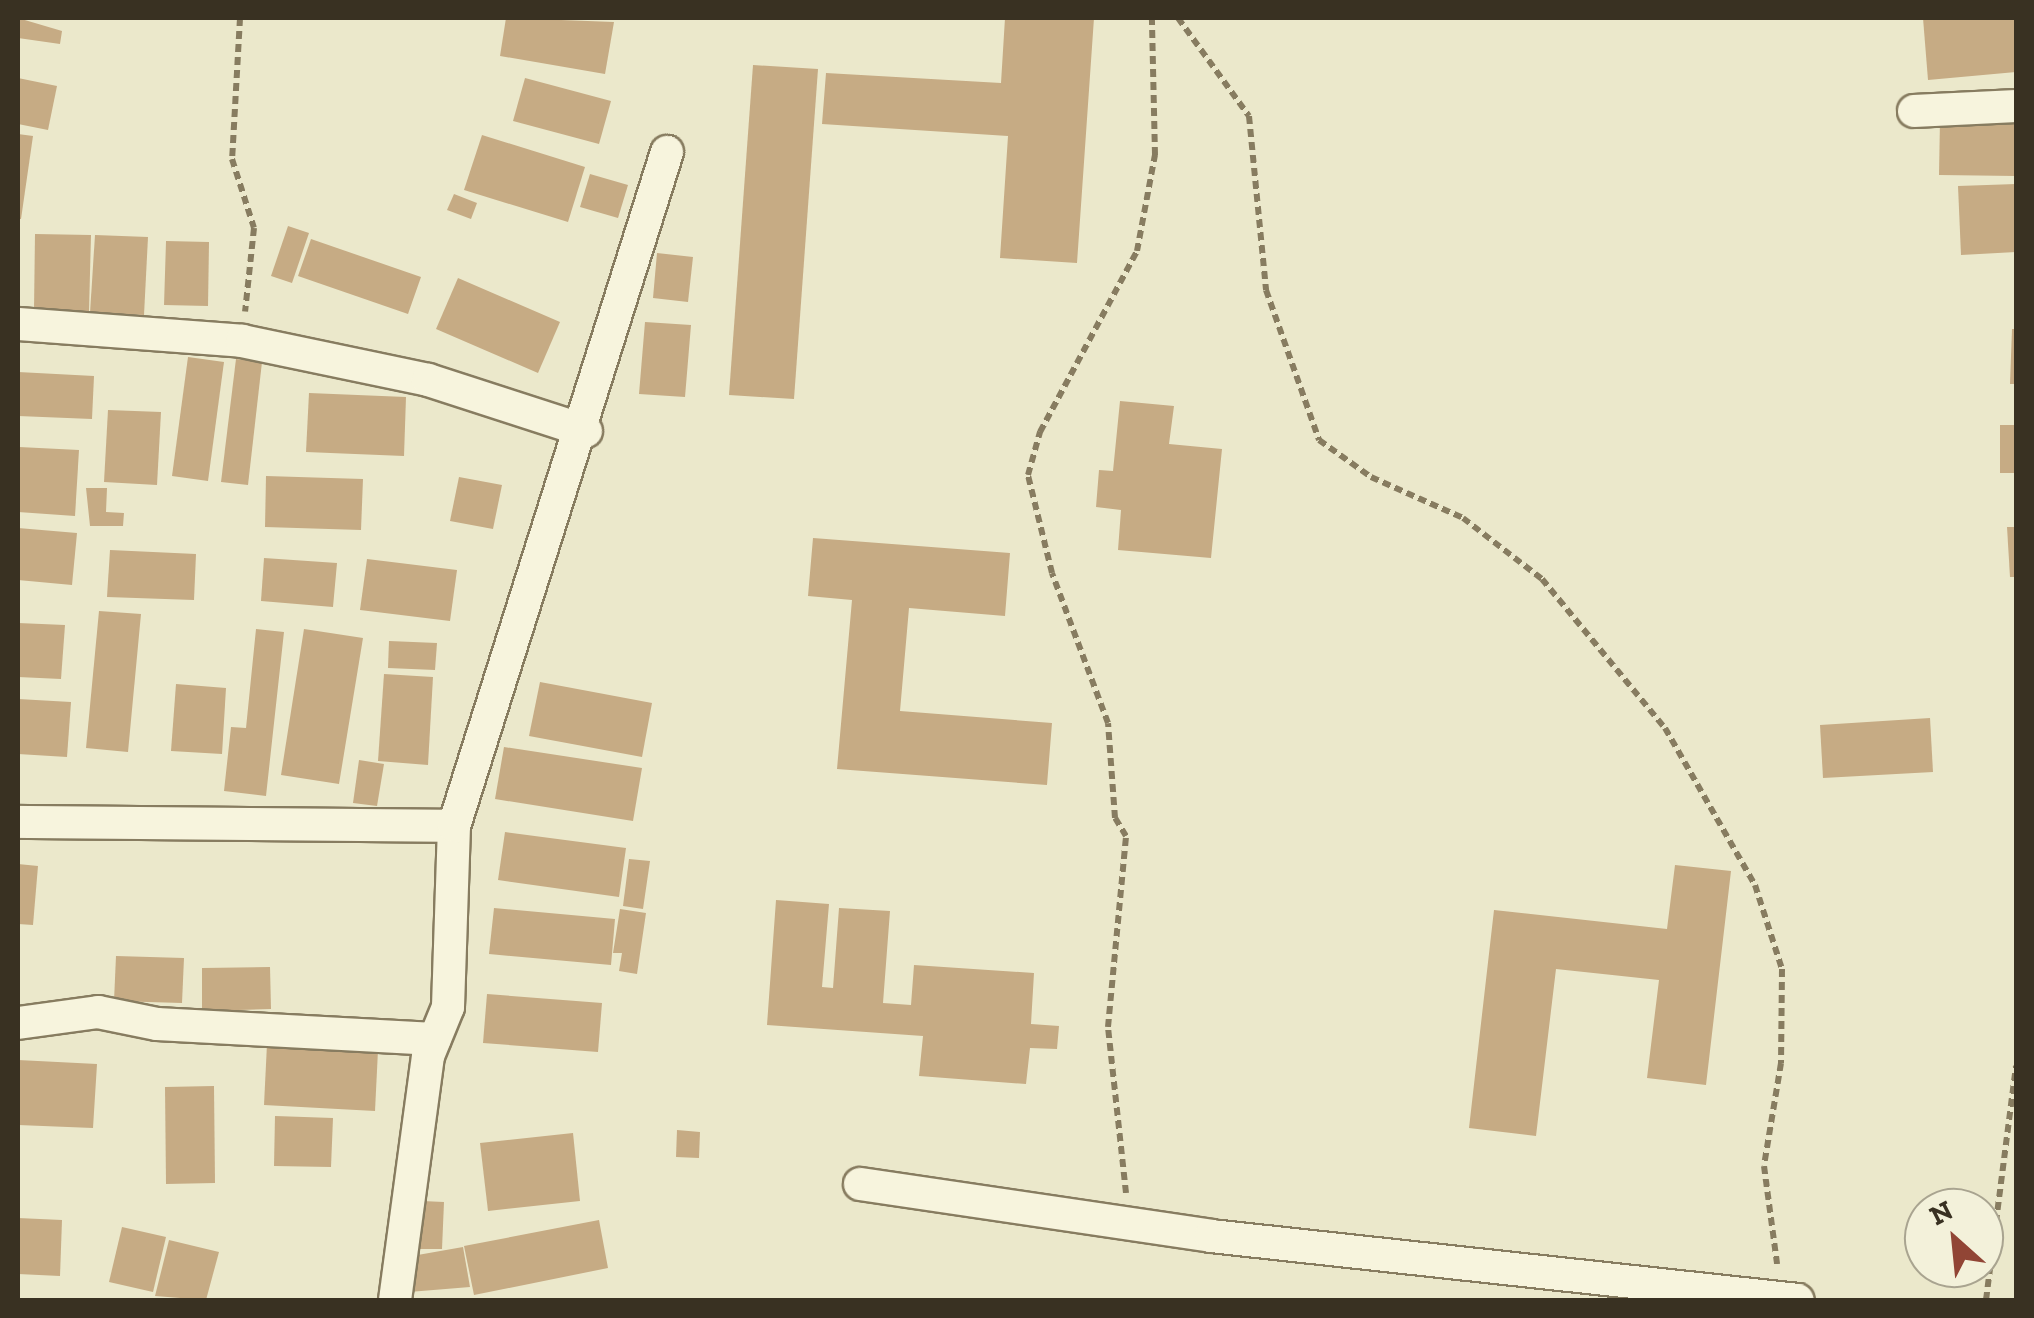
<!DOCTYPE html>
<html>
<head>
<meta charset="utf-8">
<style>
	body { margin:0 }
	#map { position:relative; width:2034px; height:1318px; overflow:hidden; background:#ebe8cb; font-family:"Zilla Slab",serif }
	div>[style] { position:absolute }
	.building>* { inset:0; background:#c6ab84 }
	.path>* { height:6px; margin-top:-3px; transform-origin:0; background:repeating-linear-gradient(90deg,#877c60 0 8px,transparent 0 13px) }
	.roads { filter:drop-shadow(2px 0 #877c60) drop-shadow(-2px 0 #877c60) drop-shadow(0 2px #877c60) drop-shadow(0 -2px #877c60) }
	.minor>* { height:32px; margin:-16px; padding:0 16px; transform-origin:16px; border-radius:16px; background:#f7f4dd }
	span { translate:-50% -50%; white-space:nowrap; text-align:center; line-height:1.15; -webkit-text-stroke:8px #f3f1da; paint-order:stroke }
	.frame { position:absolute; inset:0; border:20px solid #393122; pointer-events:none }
	.north { position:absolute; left:1904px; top:1188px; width:100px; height:100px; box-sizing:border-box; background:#f3f1da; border:2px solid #a9a490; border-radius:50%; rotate:333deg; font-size:28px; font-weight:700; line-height:40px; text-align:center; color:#393122 }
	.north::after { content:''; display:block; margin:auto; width:35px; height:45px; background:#914535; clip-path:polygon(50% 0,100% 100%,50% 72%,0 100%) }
</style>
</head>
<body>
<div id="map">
	<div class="building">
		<i style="clip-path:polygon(18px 18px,62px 31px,60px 44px,18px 38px)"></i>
		<i style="clip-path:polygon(506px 18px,614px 22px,605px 74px,500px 56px)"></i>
		<i style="clip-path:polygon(1005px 18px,1094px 18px,1077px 263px,1000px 258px,1008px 136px,822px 124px,826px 73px,1001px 83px)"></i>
		<i style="clip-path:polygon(1923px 18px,2016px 18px,2016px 72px,1928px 80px)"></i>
		<i style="clip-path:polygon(753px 65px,818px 69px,794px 399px,729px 395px)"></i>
		<i style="clip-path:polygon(18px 78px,57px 86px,48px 130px,18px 124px)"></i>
		<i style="clip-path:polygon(525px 78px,611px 101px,599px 144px,513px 121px)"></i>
		<i style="clip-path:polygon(1940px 120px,2016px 120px,2016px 176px,1939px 175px)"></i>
		<i style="clip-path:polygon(18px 134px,33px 136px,21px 219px,18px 219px)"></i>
		<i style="clip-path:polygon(482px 135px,585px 167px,568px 222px,464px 190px)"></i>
		<i style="clip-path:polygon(590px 174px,628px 185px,618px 218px,580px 207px)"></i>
		<i style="clip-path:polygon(2016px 184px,2016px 252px,1961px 255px,1958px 186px)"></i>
		<i style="clip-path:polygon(454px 194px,477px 203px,471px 219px,447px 210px)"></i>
		<i style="clip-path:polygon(288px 226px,309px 233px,292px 283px,271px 276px)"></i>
		<i style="clip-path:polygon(35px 234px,91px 235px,89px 311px,34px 310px)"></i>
		<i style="clip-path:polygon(95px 235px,148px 237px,144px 315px,90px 313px)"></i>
		<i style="clip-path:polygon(311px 239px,421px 277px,408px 314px,298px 276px)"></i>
		<i style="clip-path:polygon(166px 241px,209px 242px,208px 306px,164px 305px)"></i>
		<i style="clip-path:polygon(657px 253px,693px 257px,688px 302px,653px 298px)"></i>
		<i style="clip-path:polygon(458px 278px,560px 322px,538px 373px,436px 329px)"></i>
		<i style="clip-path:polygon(645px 322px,691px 325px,685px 397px,639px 394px)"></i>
		<i style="clip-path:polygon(2012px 329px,2016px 329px,2016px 384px,2010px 384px)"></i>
		<i style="clip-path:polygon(188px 357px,224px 362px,208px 481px,172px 476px)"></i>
		<i style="clip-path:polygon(236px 359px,262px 362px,248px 485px,221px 482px)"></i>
		<i style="clip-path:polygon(18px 372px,94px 376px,92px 419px,18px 416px)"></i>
		<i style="clip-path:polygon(309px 393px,406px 397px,404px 456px,306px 452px)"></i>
		<i style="clip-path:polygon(1120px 401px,1174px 406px,1169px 444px,1222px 449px,1211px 558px,1118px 550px,1121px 510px,1096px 507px,1099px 470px,1113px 471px)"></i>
		<i style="clip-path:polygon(108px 410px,161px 412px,157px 485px,104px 482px)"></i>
		<i style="clip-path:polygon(2000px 425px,2016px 425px,2016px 473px,2000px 473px)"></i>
		<i style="clip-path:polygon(19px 447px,79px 450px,75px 516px,18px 512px)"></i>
		<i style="clip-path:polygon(266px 476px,363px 479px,361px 530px,265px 527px)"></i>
		<i style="clip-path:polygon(459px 477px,502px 485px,493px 529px,450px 521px)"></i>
		<i style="clip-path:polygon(86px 488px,107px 488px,106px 512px,124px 513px,123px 526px,90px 526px)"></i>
		<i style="clip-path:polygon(2007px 527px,2016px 527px,2016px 577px,2010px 577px)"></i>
		<i style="clip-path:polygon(18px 528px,77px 533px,72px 585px,18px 580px)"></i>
		<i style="clip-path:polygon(813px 538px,1010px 553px,1005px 616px,909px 608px,900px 711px,1052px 723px,1047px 785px,837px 769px,852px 600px,808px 596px)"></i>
		<i style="clip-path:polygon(110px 550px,196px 554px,194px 600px,107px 597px)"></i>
		<i style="clip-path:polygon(264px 558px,337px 563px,333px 607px,261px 601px)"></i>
		<i style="clip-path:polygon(367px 559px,457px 570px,450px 621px,360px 610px)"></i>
		<i style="clip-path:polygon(99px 611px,141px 614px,128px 752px,86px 748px)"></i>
		<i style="clip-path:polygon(18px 623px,65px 625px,61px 679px,18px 677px)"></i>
		<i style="clip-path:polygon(256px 629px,284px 632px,266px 796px,224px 791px,231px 727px,246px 728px)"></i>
		<i style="clip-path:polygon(304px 629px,363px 638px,339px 784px,281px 775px)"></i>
		<i style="clip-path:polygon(389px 641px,437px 643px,435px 670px,388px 668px)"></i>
		<i style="clip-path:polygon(384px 674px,433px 677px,428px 765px,378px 761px)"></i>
		<i style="clip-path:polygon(540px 682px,652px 703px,642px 757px,529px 736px)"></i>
		<i style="clip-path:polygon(176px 684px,226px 688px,222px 754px,171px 751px)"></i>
		<i style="clip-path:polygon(18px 699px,71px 702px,67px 757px,18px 754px)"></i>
		<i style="clip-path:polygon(1930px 718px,1933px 772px,1823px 778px,1820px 725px)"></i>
		<i style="clip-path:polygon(504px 747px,642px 768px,633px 821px,495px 799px)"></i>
		<i style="clip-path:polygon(359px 760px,384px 764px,377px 806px,353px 803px)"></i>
		<i style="clip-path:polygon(505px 832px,626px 848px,619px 897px,498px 880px)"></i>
		<i style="clip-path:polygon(629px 859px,650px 861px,643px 909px,623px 906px)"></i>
		<i style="clip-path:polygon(18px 864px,38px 866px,33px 925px,18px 924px)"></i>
		<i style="clip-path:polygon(1675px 865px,1731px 871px,1706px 1085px,1647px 1078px,1659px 980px,1556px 969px,1536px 1136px,1469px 1128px,1494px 910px,1667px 929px)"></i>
		<i style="clip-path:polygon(776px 900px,829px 904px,822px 987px,833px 988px,839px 908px,890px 911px,883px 1003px,911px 1005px,914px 965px,1034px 973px,1031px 1024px,1059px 1026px,1057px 1049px,1030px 1048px,1026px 1084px,919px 1076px,923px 1036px,767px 1025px)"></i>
		<i style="clip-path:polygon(494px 908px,615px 919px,611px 965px,489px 954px)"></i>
		<i style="clip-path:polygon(620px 909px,646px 913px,637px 974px,619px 971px,622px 953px,613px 953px)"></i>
		<i style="clip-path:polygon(116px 956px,184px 958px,182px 1003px,114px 1001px)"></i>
		<i style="clip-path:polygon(270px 967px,271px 1009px,202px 1011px,202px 968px)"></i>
		<i style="clip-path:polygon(487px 994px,602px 1003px,598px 1052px,483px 1043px)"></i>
		<i style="clip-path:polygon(267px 1044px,378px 1050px,375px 1111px,264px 1105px)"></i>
		<i style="clip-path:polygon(18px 1060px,97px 1064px,93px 1128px,18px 1125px)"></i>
		<i style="clip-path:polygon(214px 1086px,215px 1183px,166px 1184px,165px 1087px)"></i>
		<i style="clip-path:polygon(275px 1116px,333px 1118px,331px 1167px,274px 1166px)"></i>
		<i style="clip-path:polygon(677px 1130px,700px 1132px,699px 1158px,676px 1157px)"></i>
		<i style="clip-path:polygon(573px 1133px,580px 1201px,488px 1211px,480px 1143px)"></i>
		<i style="clip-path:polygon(422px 1201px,444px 1202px,442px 1249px,419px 1249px)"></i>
		<i style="clip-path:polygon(18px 1218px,62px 1220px,60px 1276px,18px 1274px)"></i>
		<i style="clip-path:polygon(599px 1220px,608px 1268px,474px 1295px,464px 1246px)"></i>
		<i style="clip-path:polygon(122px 1227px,166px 1237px,153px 1292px,109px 1282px)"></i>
		<i style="clip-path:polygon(169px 1240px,219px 1252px,206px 1300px,155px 1296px)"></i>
		<i style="clip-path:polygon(463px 1247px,470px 1287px,409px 1292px,412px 1256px)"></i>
	</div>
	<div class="path">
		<i style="left:240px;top:18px;width:141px;rotate:93.2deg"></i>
		<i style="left:232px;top:159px;width:72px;rotate:72.3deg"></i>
		<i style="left:254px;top:228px;width:84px;rotate:96.1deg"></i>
		<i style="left:1178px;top:18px;width:121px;rotate:54.1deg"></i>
		<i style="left:1249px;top:116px;width:175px;rotate:84.4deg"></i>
		<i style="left:1266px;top:290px;width:159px;rotate:70.5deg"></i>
		<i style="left:1319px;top:440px;width:64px;rotate:35.4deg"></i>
		<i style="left:1371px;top:477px;width:101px;rotate:24deg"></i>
		<i style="left:1463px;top:518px;width:100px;rotate:37.7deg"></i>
		<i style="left:1542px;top:579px;width:193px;rotate:50.5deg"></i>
		<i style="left:1665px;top:728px;width:181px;rotate:60.2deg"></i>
		<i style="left:1755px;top:885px;width:88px;rotate:72.2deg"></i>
		<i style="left:1782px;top:969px;width:94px;rotate:90.6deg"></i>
		<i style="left:1781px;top:1063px;width:104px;rotate:99.4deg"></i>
		<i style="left:1764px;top:1166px;width:99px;rotate:82.4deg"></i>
		<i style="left:1126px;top:1193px;width:167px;rotate:-96.2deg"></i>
		<i style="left:1108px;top:1027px;width:192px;rotate:-84.6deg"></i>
		<i style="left:1126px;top:836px;width:21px;rotate:-121deg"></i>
		<i style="left:1115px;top:818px;width:95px;rotate:-94.2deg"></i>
		<i style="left:1108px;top:723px;width:160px;rotate:-110.5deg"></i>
		<i style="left:1052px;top:573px;width:101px;rotate:-103.8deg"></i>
		<i style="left:1028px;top:475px;width:45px;rotate:-74.4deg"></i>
		<i style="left:1040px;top:432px;width:205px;rotate:-61.8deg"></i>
		<i style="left:1137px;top:251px;width:98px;rotate:-79.4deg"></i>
		<i style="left:1155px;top:155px;width:137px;rotate:-91.3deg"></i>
		<i style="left:1986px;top:1300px;width:236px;rotate:-82.7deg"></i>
	</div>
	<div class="roads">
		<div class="minor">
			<i style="left:1914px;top:111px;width:102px;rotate:-2.8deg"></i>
			<i style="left:18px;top:324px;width:225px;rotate:4.3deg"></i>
			<i style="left:242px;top:341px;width:190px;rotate:11.8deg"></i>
			<i style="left:428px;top:380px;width:166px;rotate:17.9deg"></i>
			<i style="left:18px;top:822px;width:436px;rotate:0.5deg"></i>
			<i style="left:454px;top:826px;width:181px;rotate:91.9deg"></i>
			<i style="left:448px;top:1007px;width:53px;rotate:112.2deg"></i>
			<i style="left:428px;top:1056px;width:246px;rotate:97.7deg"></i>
			<i style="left:454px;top:826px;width:707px;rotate:-72.46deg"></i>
			<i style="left:18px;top:1023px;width:81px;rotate:-7.8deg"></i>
			<i style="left:98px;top:1012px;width:60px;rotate:11.5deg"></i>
			<i style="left:157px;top:1024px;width:278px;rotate:3.1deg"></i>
			<i style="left:860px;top:1184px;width:355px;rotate:8.4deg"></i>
			<i style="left:1211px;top:1236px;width:590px;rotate:6.22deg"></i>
		</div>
	</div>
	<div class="frame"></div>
	<div class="north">N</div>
</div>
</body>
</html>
